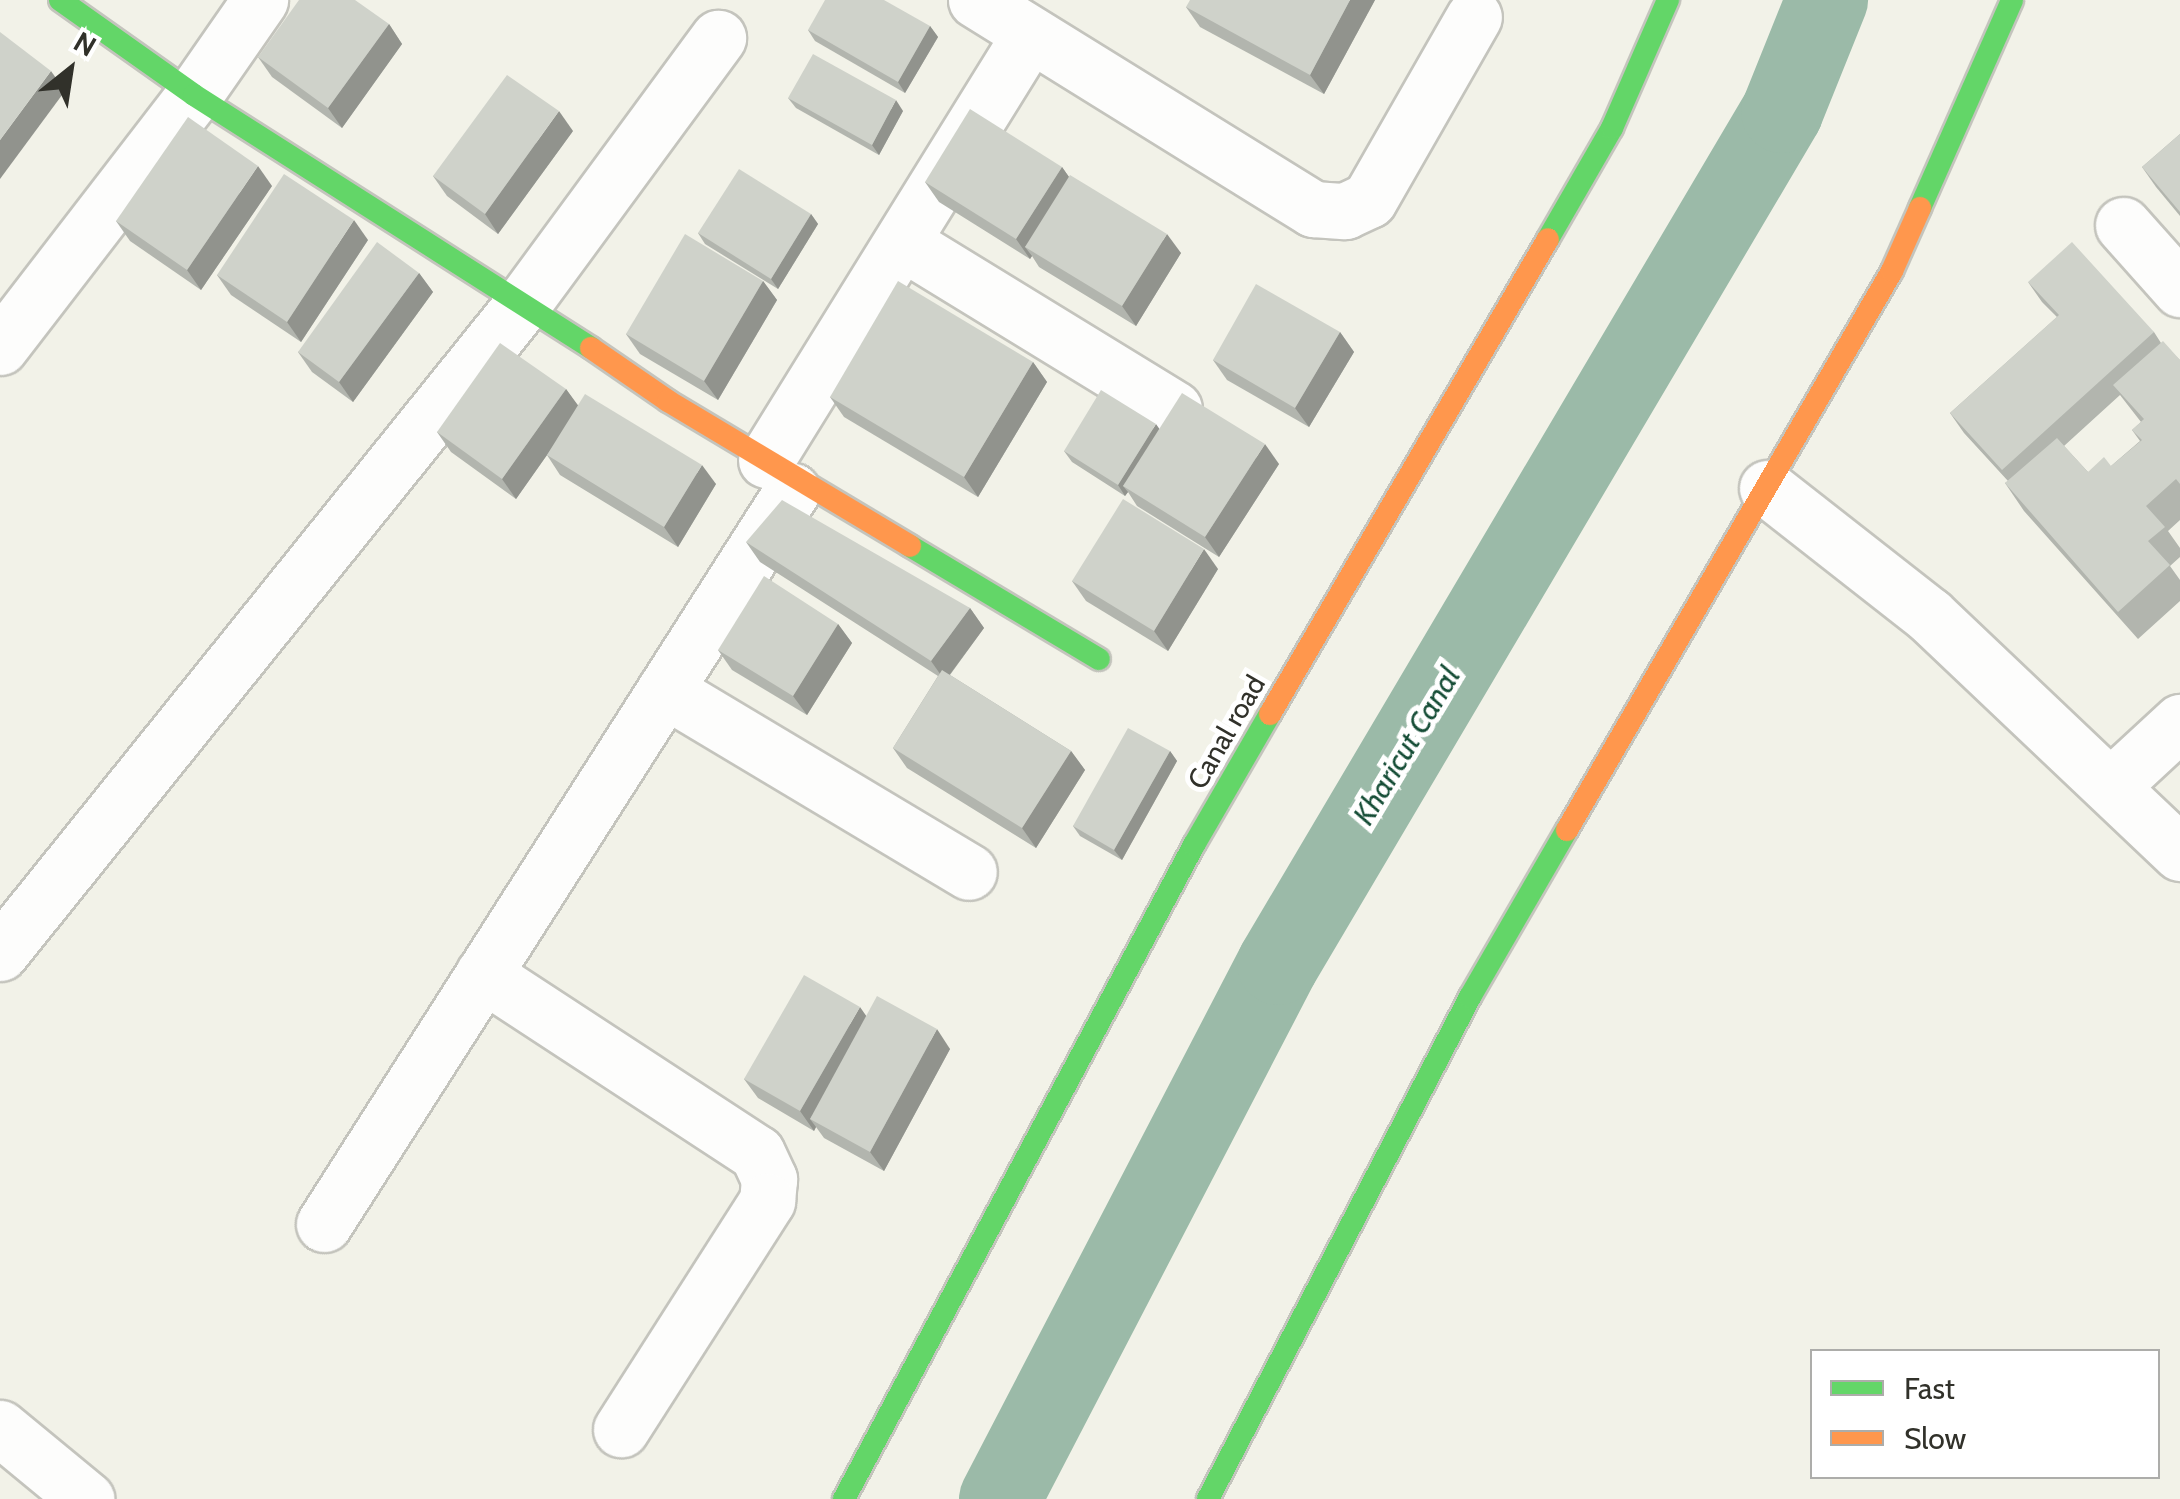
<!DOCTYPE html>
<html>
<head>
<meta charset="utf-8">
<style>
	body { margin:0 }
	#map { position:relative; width:2180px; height:1499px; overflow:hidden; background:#f2f2e8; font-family:Cabin,sans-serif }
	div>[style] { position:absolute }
	.canal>* { height:82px; margin:-41px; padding:0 41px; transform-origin:41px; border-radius:41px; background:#9bbaa8 }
	.roads { filter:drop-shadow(2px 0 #c4c4bd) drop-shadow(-2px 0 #c4c4bd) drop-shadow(0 2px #c4c4bd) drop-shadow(0 -2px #c4c4bd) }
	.street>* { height:55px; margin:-27.5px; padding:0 27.5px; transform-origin:27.5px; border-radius:27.5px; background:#fdfdfc }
	.fast>* { height:22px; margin:-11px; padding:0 11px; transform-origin:11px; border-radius:11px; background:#63d668 }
	.slow>* { height:22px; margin:-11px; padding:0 11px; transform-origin:11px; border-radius:11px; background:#ff974d }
	.wall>* { inset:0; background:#b2b5ae }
	.shaded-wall>* { inset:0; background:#91938d }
	.building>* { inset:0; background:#cfd2ca }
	span { translate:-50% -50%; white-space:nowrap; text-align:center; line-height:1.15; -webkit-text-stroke:10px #fff; paint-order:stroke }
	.street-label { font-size:28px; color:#31312a }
	.water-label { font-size:30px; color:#144c35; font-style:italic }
	.legend { position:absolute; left:1810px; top:1349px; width:350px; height:130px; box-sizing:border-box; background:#fff; border:2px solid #adadaa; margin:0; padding:12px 18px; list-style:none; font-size:30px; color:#31312a }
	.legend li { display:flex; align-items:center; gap:20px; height:50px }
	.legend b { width:50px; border:2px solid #adadaa }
	.north { position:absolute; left:20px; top:20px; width:100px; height:100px; -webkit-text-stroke:8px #fff; paint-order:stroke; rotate:30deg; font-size:28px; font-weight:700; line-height:40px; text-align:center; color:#31312a }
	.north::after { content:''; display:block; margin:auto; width:35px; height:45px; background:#31312a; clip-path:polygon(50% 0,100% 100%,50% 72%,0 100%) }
</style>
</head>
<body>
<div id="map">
	<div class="canal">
		<i style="left:1000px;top:1499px;width:603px;rotate:-62.54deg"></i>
		<i style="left:1278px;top:964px;width:990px;rotate:-59.39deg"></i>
		<i style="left:1782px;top:112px;width:121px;rotate:-68.1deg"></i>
	</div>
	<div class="roads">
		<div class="street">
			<i style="left:976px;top:0;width:397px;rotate:31.8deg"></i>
			<i style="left:1313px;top:209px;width:32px;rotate:4deg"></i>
			<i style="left:1345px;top:211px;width:26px;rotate:-25deg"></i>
			<i style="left:1369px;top:200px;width:211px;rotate:-60.2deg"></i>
			<i style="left:2123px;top:225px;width:86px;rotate:48.3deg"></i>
			<i style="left:902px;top:242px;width:319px;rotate:31.5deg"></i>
			<i style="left:0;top:347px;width:318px;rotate:-52.4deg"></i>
			<i style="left:194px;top:95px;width:116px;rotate:-55.2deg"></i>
			<i style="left:766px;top:460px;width:501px;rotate:-58.21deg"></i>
			<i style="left:1767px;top:488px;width:206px;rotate:38.1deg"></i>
			<i style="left:1929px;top:615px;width:346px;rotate:43.5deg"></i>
			<i style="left:665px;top:690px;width:354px;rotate:30.9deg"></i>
			<i style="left:2112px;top:785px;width:93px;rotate:-42.8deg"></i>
			<i style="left:0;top:953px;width:836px;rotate:-51.17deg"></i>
			<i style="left:524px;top:302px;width:328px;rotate:-53.7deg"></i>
			<i style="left:483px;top:974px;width:327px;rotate:33.2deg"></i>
			<i style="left:757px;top:1153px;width:29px;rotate:65deg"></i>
			<i style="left:769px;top:1179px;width:22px;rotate:95deg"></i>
			<i style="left:767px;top:1201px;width:271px;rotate:122.6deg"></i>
			<i style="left:324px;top:1224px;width:870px;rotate:-57.44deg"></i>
			<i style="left:0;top:1428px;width:112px;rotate:39.5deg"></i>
		</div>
		<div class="fast">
			<i style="left:60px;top:0;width:164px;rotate:35.3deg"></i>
			<i style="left:194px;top:95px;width:471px;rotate:32.5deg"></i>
			<i style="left:1920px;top:208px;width:227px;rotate:-66.1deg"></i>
			<i style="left:1548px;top:239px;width:128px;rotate:-60deg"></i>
			<i style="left:1612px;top:128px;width:140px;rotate:-66.4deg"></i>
			<i style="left:910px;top:546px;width:220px;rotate:30.9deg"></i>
			<i style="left:844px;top:1499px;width:742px;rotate:-61.85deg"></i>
			<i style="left:1194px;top:845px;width:151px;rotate:-59.9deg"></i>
			<i style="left:1208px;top:1499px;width:566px;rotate:-62.44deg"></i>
			<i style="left:1470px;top:997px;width:193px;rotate:-59.9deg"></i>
		</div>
		<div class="slow">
			<i style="left:591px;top:348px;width:93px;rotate:34.5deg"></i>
			<i style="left:668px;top:401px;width:282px;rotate:30.9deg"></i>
			<i style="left:1270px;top:714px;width:550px;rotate:-59.66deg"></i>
			<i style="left:1567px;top:830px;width:647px;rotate:-59.83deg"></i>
			<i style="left:1892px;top:271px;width:69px;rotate:-66deg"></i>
		</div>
	</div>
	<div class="wall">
		<i style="clip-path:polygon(1375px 0,1324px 94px,1200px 27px,1186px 7px)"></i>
		<i style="clip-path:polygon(389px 24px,402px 44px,342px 128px,272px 77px,258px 57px)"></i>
		<i style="clip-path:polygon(930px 26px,938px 37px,905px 93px,815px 41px,808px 30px)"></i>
		<i style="clip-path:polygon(788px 98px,903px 111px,879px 155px,796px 108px)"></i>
		<i style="clip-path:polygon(573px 131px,498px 234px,447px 196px,433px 176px)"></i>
		<i style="clip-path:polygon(2180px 134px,2180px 216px,2156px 187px,2142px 167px)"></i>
		<i style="clip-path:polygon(1062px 167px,1069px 177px,1181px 253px,1136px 326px,1039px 267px,1032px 256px,1030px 259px,939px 202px,925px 182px)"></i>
		<i style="clip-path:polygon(272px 186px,201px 290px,130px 241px,116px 221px)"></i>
		<i style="clip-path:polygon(811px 214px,818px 224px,778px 289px,705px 244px,698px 233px)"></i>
		<i style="clip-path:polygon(368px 240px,301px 342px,231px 295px,217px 275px)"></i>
		<i style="clip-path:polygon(419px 273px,433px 292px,353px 402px,312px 372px,298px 352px)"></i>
		<i style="clip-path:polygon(763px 281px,777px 300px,718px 400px,640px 354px,626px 334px)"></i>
		<i style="clip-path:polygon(evenodd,2028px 282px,2154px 332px,2161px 343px,2180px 360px,2180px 520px,2168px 531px,2180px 548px,2180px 557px,2170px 566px,2180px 580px,2180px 601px,2138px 639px,2024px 511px,2005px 483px,2008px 481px,1964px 433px,1950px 413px,2057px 317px,2042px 302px,2028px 282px,2120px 395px,2141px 422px,2132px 430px,2140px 441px,2111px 466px,2088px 472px,2064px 446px,2120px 395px)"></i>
		<i style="clip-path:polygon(1340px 332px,1354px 352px,1309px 427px,1227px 380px,1213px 360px)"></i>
		<i style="clip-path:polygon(1033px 362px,1047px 382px,978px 497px,844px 417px,830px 397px)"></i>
		<i style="clip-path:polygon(566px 389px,577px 405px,716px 484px,678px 547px,560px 475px,547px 455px,516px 499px,451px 452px,437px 432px)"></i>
		<i style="clip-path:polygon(1160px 429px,1279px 464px,1219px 557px,1137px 506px,1128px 492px,1125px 496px,1072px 462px,1064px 451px)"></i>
		<i style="clip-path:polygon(746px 542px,970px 608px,984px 628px,950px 675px,1071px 751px,1085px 770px,1036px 848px,907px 768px,893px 748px,938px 676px,760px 562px)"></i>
		<i style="clip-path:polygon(1218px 569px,1168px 651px,1086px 601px,1072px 581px)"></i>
		<i style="clip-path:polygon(838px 624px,852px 643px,807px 715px,732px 670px,718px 650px)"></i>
		<i style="clip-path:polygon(1170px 751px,1177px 761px,1122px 860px,1080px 836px,1073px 826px)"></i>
		<i style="clip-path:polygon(866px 1016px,950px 1049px,884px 1171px,824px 1138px,816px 1127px,814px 1131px,758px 1098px,744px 1079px)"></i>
	</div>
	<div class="shaded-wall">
		<i style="clip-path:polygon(1350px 0,1375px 0,1324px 94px,1310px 75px)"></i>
		<i style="clip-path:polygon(389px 24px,402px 44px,342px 128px,328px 108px)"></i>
		<i style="clip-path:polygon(930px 26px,938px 37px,905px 93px,898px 82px)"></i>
		<i style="clip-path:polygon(51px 71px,65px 91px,0 179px,0 140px)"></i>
		<i style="clip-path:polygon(896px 100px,903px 111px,879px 155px,872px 145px)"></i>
		<i style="clip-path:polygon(559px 111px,573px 131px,498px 234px,485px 214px)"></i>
		<i style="clip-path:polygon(258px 166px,272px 186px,201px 290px,187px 270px)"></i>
		<i style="clip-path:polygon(1062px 167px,1076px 187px,1025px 247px,1032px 256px,1030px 259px,1016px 239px)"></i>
		<i style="clip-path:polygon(811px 214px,818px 224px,778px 289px,771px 279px)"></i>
		<i style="clip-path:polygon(354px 220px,368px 240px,301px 342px,287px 322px)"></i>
		<i style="clip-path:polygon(1167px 234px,1181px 253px,1136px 326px,1122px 306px)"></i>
		<i style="clip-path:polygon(419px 273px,433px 292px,353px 402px,339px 382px)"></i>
		<i style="clip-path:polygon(763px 281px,777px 300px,718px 400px,704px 381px)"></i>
		<i style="clip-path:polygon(1340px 332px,1354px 352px,1309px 427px,1295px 408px)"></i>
		<i style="clip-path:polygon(1033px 362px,1047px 382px,978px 497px,964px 477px)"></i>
		<i style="clip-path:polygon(566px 389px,580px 408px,516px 499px,502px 479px)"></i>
		<i style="clip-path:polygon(1156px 424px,1163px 434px,1123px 486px,1128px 492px,1125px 496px,1118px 485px)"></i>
		<i style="clip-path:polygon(1265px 444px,1279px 464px,1219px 557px,1205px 537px)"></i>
		<i style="clip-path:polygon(702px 465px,716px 484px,678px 547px,664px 527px)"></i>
		<i style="clip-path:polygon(1204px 549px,1218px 569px,1168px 651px,1154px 631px)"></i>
		<i style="clip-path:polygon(970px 608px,984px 628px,945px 681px,931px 661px)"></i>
		<i style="clip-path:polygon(838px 624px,852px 643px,807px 715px,793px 696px)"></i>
		<i style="clip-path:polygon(1071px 751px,1085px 770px,1036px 848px,1022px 828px)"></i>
		<i style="clip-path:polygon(1170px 751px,1177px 761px,1122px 860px,1114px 850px)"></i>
		<i style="clip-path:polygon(860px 1007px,874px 1027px,810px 1119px,816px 1127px,814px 1131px,800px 1111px)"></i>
		<i style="clip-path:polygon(937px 1029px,950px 1049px,884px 1171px,870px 1152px)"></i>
	</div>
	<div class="building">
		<i style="clip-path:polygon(299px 0,355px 0,389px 24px,328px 108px,258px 57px)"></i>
		<i style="clip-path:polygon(825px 0,884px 0,930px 26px,898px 82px,808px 30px)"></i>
		<i style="clip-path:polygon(1190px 0,1350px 0,1310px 75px,1186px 7px)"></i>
		<i style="clip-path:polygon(0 32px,51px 71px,0 140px)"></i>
		<i style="clip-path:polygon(813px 54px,896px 100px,872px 145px,788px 98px)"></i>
		<i style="clip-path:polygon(507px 75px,559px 111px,485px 214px,433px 176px)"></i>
		<i style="clip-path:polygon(970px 109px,1062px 167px,1016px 239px,925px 182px)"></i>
		<i style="clip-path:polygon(188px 117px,258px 166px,187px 270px,116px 221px)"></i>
		<i style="clip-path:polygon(2180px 134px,2180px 212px,2142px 167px)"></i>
		<i style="clip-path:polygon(739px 169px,811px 214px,771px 279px,698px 233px)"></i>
		<i style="clip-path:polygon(284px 174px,354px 220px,287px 322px,217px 275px)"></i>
		<i style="clip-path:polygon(1070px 175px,1167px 234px,1122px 306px,1025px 247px)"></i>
		<i style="clip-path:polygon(685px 234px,763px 281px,704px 381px,626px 334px)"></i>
		<i style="clip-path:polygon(377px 242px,419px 273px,339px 382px,298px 352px)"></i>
		<i style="clip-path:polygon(2072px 242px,2154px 332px,2002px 470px,1950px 413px,2059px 315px,2028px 282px)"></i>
		<i style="clip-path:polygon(898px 281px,1033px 362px,964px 477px,830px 397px)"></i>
		<i style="clip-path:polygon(1256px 284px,1340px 332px,1295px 408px,1213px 360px)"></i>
		<i style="clip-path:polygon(2163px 341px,2180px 360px,2180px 484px,2176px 479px,2146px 506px,2165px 527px,2148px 541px,2170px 565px,2118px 612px,2005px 483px,2057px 438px,2088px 472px,2104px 457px,2111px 466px,2142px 440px,2132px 430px,2144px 419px,2113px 385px)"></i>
		<i style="clip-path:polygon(500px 343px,566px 389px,502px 479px,437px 432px)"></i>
		<i style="clip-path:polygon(1101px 390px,1156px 424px,1118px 485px,1064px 451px)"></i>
		<i style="clip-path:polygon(1182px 393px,1265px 444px,1205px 537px,1123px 486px)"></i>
		<i style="clip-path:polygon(585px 394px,702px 465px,664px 527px,547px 455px)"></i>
		<i style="clip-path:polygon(1123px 499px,1204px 549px,1154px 631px,1072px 581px)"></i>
		<i style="clip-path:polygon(782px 500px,970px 608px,931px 661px,746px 542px)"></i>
		<i style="clip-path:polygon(764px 576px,838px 624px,793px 696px,718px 650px)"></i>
		<i style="clip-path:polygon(942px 670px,1071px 751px,1022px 828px,893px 748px)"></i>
		<i style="clip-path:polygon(1128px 728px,1170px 751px,1114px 850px,1073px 826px)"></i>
		<i style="clip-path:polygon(804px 975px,860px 1007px,800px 1111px,744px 1079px)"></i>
		<i style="clip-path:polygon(877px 996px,937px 1029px,870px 1152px,810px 1119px)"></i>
	</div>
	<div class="street-label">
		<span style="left:1226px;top:732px;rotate:-60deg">Canal road</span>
	</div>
	<div class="water-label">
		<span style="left:1407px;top:746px;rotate:-59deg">Kharicut Canal</span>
	</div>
	<ul class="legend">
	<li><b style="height:12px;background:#63d668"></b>Fast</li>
	<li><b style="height:12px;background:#ff974d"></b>Slow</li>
	</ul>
	<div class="north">N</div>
</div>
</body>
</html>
